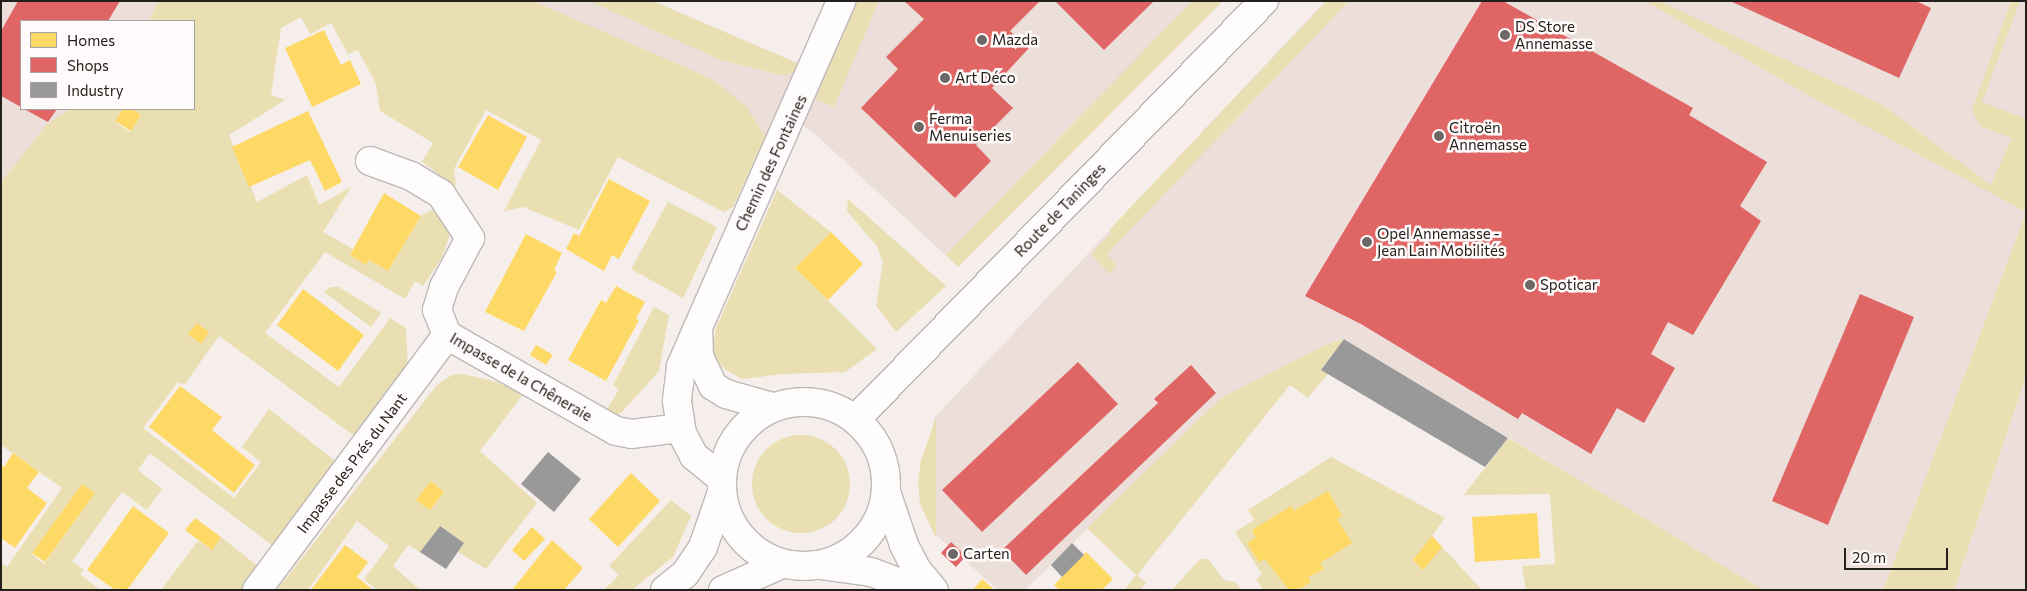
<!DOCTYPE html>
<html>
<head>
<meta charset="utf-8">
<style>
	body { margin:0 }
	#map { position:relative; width:2027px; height:591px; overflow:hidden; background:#f5eeeb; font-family:Commissioner,sans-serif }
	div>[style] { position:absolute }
	.built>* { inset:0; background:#ecded9 }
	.green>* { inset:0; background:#eadfb2 }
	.round { border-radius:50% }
	.homes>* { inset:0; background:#ffd966 }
	.shops>* { inset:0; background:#e06666 }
	.industry>* { inset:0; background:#999 }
	.roads { filter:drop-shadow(1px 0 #bdb8b6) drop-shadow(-1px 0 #bdb8b6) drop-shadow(0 1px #bdb8b6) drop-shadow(0 -1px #bdb8b6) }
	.minor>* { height:28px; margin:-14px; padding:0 14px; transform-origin:14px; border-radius:14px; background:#fefcfc }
	.tertiary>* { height:28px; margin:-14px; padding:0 14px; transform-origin:14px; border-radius:14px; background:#fefcfc }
	.secondary>* { height:28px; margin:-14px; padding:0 14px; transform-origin:14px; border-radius:14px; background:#fefcfc }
	.secondary>.ring { margin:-14px; padding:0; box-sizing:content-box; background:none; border:28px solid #fefcfc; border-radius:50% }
	.dots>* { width:14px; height:14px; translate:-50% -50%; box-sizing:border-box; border:2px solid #fefbfa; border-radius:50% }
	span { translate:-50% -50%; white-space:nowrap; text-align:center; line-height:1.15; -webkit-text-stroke:5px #fefbfa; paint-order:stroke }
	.poi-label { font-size:15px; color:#24201e }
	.left { translate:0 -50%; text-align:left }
	.street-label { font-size:15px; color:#24201e }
	.frame { position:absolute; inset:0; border:2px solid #24201e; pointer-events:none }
	.legend { position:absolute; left:20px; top:20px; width:175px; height:90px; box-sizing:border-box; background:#fefbfa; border:1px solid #a7a3a2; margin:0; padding:6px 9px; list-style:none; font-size:15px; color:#24201e }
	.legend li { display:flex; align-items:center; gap:10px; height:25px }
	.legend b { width:25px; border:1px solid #a7a3a2 }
	.scale { position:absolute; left:1844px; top:548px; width:104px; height:22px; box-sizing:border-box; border:2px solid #24201e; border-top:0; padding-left:6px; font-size:15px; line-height:18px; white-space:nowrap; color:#24201e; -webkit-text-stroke:4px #fefbfa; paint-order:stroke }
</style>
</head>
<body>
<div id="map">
	<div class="built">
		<i style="clip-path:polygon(1px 1px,159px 1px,148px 21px,21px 21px,21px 109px,71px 109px,48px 123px,1px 182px)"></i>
		<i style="clip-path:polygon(452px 1px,653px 1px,797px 63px,832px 1px,1221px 1px,958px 267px,813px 132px,793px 119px,787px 131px,765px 137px)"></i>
		<i style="clip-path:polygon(1325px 1px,2026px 1px,2026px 213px,1883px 590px,1763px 590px,1344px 339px,1327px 344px,1221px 398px,1025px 590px,998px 590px,936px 535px,934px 418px)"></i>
		<i style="clip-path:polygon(2026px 376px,2026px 590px,1954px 590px)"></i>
	</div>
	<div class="green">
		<i style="clip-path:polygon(evenodd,159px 1px,533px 1px,712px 79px,746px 106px,765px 137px,733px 207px,724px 212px,618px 157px,579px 230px,523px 207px,504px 211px,541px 140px,486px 110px,454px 169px,456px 187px,422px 162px,433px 143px,380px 111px,376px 84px,358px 50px,348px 54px,331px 23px,310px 34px,301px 17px,281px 28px,271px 95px,285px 100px,229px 135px,257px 202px,307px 175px,319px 205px,351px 187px,323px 232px,353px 249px,350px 255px,366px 265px,369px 260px,388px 271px,421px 216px,438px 207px,449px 225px,449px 237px,442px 257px,423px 286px,415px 281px,405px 299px,325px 252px,265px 333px,339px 387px,390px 318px,406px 328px,408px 370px,357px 438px,219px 336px,184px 385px,178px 382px,143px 428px,234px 498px,261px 462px,242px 447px,269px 409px,338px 463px,276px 548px,150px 453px,138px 470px,162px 489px,147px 510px,122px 492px,72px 561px,84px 570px,80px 574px,100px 590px,1px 590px,1px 563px,7px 567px,62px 488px,1px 445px,1px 182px,48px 123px,71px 109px,123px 109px,115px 122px,130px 132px,141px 115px,132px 109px,194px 109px,194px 21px,148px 21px,159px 1px,81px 485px,95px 493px,44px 564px,32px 554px,81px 485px)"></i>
		<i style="clip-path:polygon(589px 1px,652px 1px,797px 63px,794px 72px,785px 76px,721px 60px)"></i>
		<i style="clip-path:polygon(855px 1px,879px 1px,834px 107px,816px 99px)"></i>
		<i style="clip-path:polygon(1192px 1px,1223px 1px,958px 267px,946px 255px)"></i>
		<i style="clip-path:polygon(1327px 1px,1349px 1px,1107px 254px,1117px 266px,1110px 274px,1091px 254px,1111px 233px,1109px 230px)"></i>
		<i style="clip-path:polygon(1645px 1px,1659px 1px,1883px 105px,1991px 185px,2012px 138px,1980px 126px,1972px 110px,2011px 1px,2020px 1px,1982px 102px,2026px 119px,2026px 212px,1808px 95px)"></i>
		<i style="clip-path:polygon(777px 190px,831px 232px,795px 268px,877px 349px,845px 372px,784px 374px,742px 379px,723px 368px,716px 359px,713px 348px,716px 328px)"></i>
		<i style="clip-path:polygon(848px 199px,946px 286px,896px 332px,876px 306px,883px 262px,877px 246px,847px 211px)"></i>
		<i style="clip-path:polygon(668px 202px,717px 227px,683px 298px,631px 269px)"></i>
		<i style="clip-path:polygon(2026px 213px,2026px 376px,1954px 590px,1883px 590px)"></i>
		<i style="clip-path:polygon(331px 287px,339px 287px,381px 313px,371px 327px,324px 292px)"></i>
		<i style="clip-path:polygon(654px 307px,669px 315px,659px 371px,623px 411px,617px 416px,606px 411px,619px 389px,613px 385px)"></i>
		<i style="clip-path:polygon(1344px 339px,1321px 369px,1328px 374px,1308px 398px,1290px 385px,1137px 575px,1146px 583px,1140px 590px,1125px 590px,1136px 575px,1087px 528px,1221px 398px,1327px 344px)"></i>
		<i style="clip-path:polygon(evenodd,462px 374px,490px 380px,524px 393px,480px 451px,537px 503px,486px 569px,458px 552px,464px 543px,440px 526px,420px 552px,408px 545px,393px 566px,420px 590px,377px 590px,364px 579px,389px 546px,357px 521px,308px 590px,277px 590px,437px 385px,452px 375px,462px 374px,431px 481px,444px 492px,430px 510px,416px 500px,431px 481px)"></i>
		<i style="clip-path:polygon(936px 418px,936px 535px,935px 536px,920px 504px,918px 481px,921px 460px)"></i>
		<i class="round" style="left:752px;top:435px;width:98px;height:98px"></i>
		<i style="clip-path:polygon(1508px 438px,1634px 512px,1763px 590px,1526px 590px,1522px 566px,1555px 564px,1550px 494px,1464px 495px)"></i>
		<i style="clip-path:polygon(1331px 457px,1445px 518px,1432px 536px,1482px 590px,1263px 590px,1256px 579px,1262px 574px,1235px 532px,1254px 520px,1248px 510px)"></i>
		<i style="clip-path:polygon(671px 500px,691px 516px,673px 557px,632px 590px,604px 590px,619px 575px,609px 566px)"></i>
		<i style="clip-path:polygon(221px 537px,259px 567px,241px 590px,161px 590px,198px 541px,212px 550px)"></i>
		<i style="clip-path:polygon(1200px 559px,1208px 559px,1224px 580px,1236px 582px,1241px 590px,1172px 590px)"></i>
	</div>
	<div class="homes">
		<i style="clip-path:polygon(324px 30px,341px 65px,350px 60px,361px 84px,312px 107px,285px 48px)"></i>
		<i style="clip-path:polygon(123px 109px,132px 109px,141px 115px,131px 131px,115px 121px)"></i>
		<i style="clip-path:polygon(308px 111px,342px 182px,325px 191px,310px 160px,249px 187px,232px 147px)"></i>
		<i style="clip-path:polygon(488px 115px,527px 137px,498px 190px,458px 167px)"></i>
		<i style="clip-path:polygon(609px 179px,650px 201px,619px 259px,612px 255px,604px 271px,566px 249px,574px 233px,579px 236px)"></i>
		<i style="clip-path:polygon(384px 193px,421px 216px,388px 271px,369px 260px,366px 265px,350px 255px)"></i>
		<i style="clip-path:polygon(831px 232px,863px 264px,828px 300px,795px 268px)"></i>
		<i style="clip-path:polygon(526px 234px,562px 253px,554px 270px,557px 272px,524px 331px,485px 312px)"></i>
		<i style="clip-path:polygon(616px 286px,645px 302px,636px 319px,639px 320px,606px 381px,568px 360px,601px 300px,606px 303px)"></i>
		<i style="clip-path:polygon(303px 289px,364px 335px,338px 371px,277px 325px)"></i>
		<i style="clip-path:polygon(197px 323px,209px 332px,201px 344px,188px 334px)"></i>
		<i style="clip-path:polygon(536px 345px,553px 355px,546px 365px,530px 355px)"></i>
		<i style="clip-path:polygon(180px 386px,222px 417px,212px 430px,255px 465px,234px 493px,149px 427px)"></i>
		<i style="clip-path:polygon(13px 453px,39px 472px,27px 488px,47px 503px,15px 548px,1px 538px,1px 465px,4px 467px)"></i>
		<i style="clip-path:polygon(631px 473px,660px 501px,618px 547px,589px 519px)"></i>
		<i style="clip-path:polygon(431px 481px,444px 492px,430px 510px,416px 500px)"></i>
		<i style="clip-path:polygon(82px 484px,95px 493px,45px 562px,32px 553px)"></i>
		<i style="clip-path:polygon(1328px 491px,1342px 516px,1337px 519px,1352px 543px,1320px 563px,1324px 569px,1308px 577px,1311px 582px,1298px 590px,1289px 590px,1265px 559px,1259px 562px,1247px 543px,1256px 538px,1252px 530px,1291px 506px,1294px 511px)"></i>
		<i style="clip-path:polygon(133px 506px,169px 533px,127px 590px,115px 590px,87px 570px)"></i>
		<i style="clip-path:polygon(1537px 513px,1540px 558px,1475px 562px,1472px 517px)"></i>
		<i style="clip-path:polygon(195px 518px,221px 537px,212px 550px,185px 530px)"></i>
		<i style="clip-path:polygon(532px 527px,545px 539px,524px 561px,512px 550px)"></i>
		<i style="clip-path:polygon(1432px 536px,1442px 547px,1423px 570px,1413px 560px)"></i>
		<i style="clip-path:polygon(552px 540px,583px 568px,564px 590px,512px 590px)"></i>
		<i style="clip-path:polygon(345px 545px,368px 562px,357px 577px,373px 590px,311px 590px)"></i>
		<i style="clip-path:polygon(1086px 552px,1113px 579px,1102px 590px,1059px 590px,1054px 585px)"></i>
		<i style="clip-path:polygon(982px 579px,995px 590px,973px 590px)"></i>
	</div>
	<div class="shops">
		<i style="clip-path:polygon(18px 1px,120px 1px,108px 21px,21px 21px,21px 107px,1px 96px,1px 31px)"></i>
		<i style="clip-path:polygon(904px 1px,1040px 1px,1010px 31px,1029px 48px,992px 88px,1013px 108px,976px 145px,991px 161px,955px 198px,861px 108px,898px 69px,886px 57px,924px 19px)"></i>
		<i style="clip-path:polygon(1055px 1px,1154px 1px,1104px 50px)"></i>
		<i style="clip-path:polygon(1482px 1px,1503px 1px,1693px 108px,1689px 115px,1767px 162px,1740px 206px,1761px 221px,1693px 335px,1668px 322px,1651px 354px,1675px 368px,1644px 423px,1617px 408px,1591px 454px,1522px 413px,1518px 419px,1361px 324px,1305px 296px)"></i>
		<i style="clip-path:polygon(1730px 1px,1916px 1px,1931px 8px,1899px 78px)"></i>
		<i style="clip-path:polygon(24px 109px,57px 109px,48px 122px)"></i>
		<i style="clip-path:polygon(1860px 294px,1914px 317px,1828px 525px,1772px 501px)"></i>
		<i style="clip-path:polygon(1078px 362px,1118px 404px,982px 532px,942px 490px)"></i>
		<i style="clip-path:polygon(1191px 365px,1216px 393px,1026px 575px,1002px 550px,1158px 403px,1154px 399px)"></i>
		<i style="clip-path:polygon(951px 542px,966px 556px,956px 567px,941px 553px)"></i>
	</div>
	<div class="industry">
		<i style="clip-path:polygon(1344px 339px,1347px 341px,1508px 438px,1485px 467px,1321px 370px)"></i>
		<i style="clip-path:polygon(548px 452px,581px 479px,554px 512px,521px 484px)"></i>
		<i style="clip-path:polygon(440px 526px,464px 543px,446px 569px,420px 552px)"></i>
		<i style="clip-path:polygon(1072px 543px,1084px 555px,1062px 577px,1051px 565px)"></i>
	</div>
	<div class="roads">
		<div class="minor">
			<i style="left:370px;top:161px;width:44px;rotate:20.1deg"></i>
			<i style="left:411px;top:176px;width:35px;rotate:31deg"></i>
			<i style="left:441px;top:194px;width:53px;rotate:56.6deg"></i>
			<i style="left:470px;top:238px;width:55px;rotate:118deg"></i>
			<i style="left:444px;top:287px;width:24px;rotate:107deg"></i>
			<i style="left:437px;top:310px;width:27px;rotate:68deg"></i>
			<i style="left:447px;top:335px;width:194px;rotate:29.6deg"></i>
			<i style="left:616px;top:431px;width:15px;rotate:11deg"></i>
			<i style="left:631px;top:434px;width:49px;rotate:-7deg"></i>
			<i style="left:698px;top:328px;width:29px;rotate:88deg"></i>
			<i style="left:699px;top:357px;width:32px;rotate:64deg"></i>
			<i style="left:713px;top:386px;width:15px;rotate:32deg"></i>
			<i style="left:726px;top:394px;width:48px;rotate:15.8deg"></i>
			<i style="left:721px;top:478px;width:35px;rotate:-141deg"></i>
			<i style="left:694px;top:456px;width:26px;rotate:-118deg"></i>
			<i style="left:682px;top:433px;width:33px;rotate:-99deg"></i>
			<i style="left:677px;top:400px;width:34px;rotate:-83deg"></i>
			<i style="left:681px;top:366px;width:399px;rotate:-66.3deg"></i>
			<i style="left:257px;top:590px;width:318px;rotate:-53.3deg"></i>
		</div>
		<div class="tertiary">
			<i style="left:886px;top:492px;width:56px;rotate:71.2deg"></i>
			<i style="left:904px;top:545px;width:28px;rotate:63deg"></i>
			<i style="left:917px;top:570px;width:26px;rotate:50deg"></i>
			<i style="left:820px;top:565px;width:51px;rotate:7.8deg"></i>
			<i style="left:871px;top:572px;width:51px;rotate:20.6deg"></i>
		</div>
		<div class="secondary">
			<i class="ring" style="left:722px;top:402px;width:136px;height:136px"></i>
			<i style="left:856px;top:419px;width:584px;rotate:-45.69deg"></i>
			<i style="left:665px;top:590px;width:26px;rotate:-39deg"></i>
			<i style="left:685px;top:574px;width:32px;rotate:-56deg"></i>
			<i style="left:703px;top:547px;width:58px;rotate:-70.9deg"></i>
			<i style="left:723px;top:590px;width:64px;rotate:-23.8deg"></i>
		</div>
	</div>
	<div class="dots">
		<i style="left:1505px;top:35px;background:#6d6866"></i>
		<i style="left:982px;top:40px;background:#6d6866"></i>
		<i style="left:945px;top:78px;background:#6d6866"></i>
		<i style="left:919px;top:127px;background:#6d6866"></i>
		<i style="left:1439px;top:136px;background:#6d6866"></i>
		<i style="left:1367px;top:242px;background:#6d6866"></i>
		<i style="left:1530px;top:285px;background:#6d6866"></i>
		<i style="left:953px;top:554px;background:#6d6866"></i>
	</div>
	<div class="poi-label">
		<span class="left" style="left:1515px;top:35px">DS Store<br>Annemasse</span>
		<span class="left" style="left:992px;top:40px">Mazda</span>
		<span class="left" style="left:955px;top:78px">Art Déco</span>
		<span class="left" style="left:929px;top:127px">Ferma<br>Menuiseries</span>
		<span class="left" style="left:1449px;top:136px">Citroën<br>Annemasse</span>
		<span class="left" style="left:1377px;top:242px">Opel Annemasse -<br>Jean Lain Mobilités</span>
		<span class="left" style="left:1540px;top:285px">Spoticar</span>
		<span class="left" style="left:963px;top:554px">Carten</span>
	</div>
	<div class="street-label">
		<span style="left:771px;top:163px;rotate:-65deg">Chemin des Fontaines</span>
		<span style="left:1060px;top:210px;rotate:-46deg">Route de Taninges</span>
		<span style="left:521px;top:377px;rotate:30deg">Impasse de la Chêneraie</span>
		<span style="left:352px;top:463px;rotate:-53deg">Impasse des Prés du Nant</span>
	</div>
	<div class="frame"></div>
	<ul class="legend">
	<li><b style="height:14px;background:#ffd966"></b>Homes</li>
	<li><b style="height:14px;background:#e06666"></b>Shops</li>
	<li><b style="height:14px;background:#999"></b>Industry</li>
	</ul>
	<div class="scale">20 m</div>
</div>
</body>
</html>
